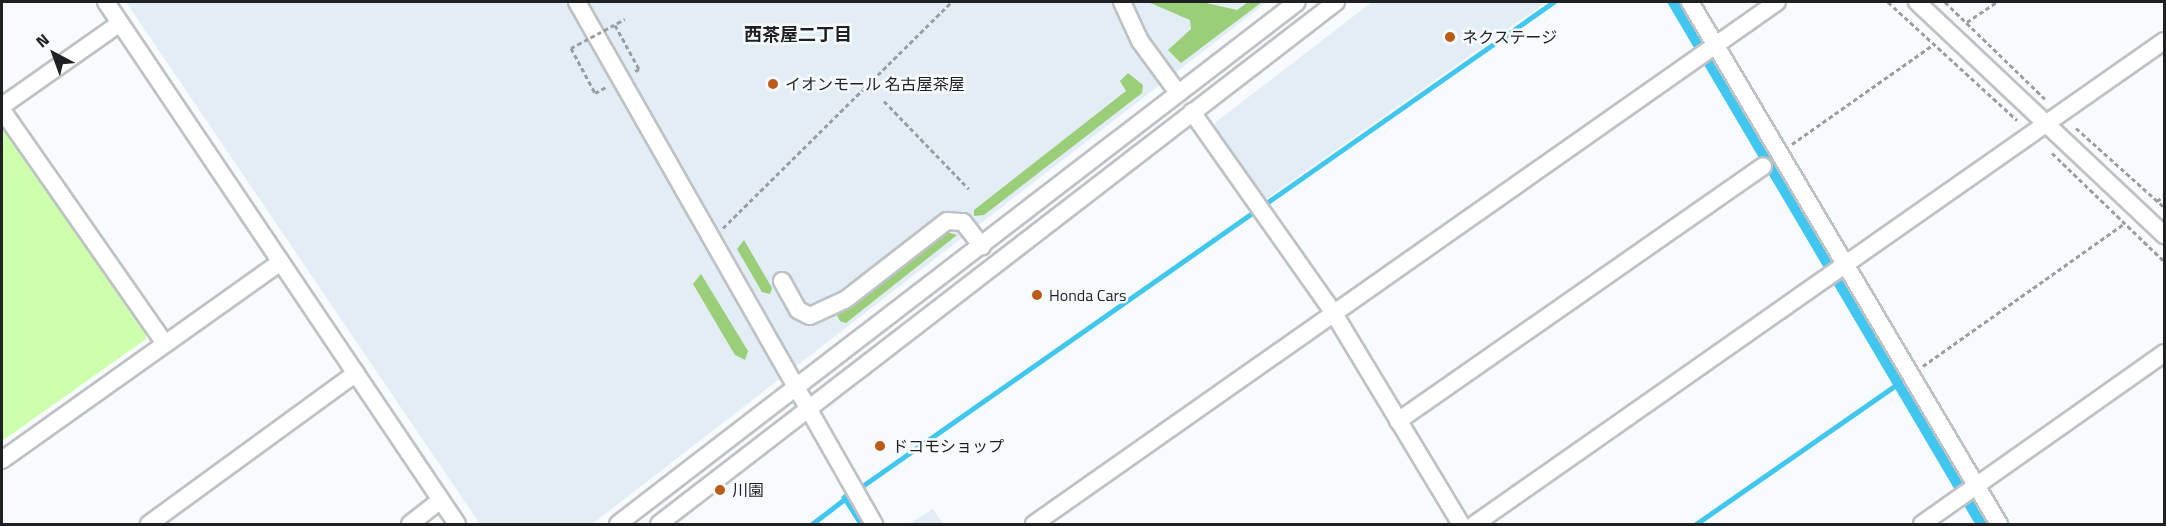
<!DOCTYPE html>
<html>
<head>
<meta charset="utf-8">
<style>
	body { margin:0 }
	#map { position:relative; width:2166px; height:526px; overflow:hidden; background:#f7fbff; font-family:"Titillium Web","Noto Sans JP",sans-serif }
	div>[style] { position:absolute }
	.built>* { inset:0; background:#e2edf5 }
	.green>* { inset:0; background:#cdffad }
	.forest>* { inset:0; background:#9ace78 }
	.water>* { inset:0; background:#41c6f0 }
	.stream>* { height:4.5px; margin:-2.25px; padding:0 2.25px; transform-origin:2.25px; border-radius:2.25px; background:#41c6f0 }
	.path>* { height:3px; margin-top:-1.5px; transform-origin:0; background:repeating-linear-gradient(90deg,#9b9ea1 0 4.5px,transparent 0 7.5px) }
	.roads { filter:drop-shadow(2px 0 #bec2c5) drop-shadow(-2px 0 #bec2c5) drop-shadow(0 2px #bec2c5) drop-shadow(0 -2px #bec2c5) }
	.minor>* { height:16px; margin:-8px; padding:0 8px; transform-origin:8px; border-radius:8px; background:#fff }
	.path-bridge>* { height:3px; margin-top:-1.5px; transform-origin:0; background:repeating-linear-gradient(90deg,#9b9ea1 0 4.5px,transparent 0 7.5px) }
	.dots>* { width:16px; height:16px; translate:-50% -50%; box-sizing:border-box; border:3px solid #f7fbff; border-radius:50% }
	span { translate:-50% -50%; white-space:nowrap; text-align:center; line-height:1.15; -webkit-text-stroke:5px #f7fbff; paint-order:stroke }
	.poi-label { font-size:16px; color:#1e2021 }
	.left { translate:0 -50%; text-align:left }
	.neighbourhood-label { font-size:18px; color:#1e2021; font-weight:700 }
	.frame { position:absolute; inset:0; border:3px solid #1e2021; pointer-events:none }
	.north { position:absolute; left:24px; top:24px; width:60px; height:60px; -webkit-text-stroke:4px #f7fbff; paint-order:stroke; rotate:319deg; font-size:16px; font-weight:700; line-height:24px; text-align:center; color:#1e2021 }
	.north::after { content:''; display:block; margin:auto; width:21px; height:27px; background:#1e2021; clip-path:polygon(50% 0,100% 100%,50% 72%,0 100%) }
</style>
</head>
<body>
<div id="map">
	<div class="built">
		<i style="clip-path:polygon(126px 2px,1267px 2px,592px 524px,480px 524px)"></i>
		<i style="clip-path:polygon(1372px 2px,1546px 2px,1263px 201px,1213px 132px,1216px 122px)"></i>
		<i style="clip-path:polygon(933px 509px,943px 524px,908px 524px)"></i>
	</div>
	<div class="green">
		<i style="clip-path:polygon(2px 123px,146px 332px,146px 339px,2px 441px)"></i>
	</div>
	<div class="forest">
		<i style="clip-path:polygon(1148px 2px,1202px 2px,1237px 10px,1248px 2px,1262px 2px,1181px 63px,1168px 50px,1191px 29px,1190px 20px)"></i>
		<i style="clip-path:polygon(1128px 73px,1143px 85px,1142px 93px,984px 215px,974px 216px,974px 210px,1126px 91px,1120px 81px)"></i>
		<i style="clip-path:polygon(947px 232px,957px 235px,846px 323px,840px 321px,837px 315px)"></i>
		<i style="clip-path:polygon(744px 240px,772px 288px,770px 294px,762px 292px,737px 249px)"></i>
		<i style="clip-path:polygon(701px 274px,748px 351px,745px 360px,735px 355px,693px 284px)"></i>
	</div>
	<div class="water">
		<i style="clip-path:polygon(1667px 2px,1679px 2px,1988px 524px,1975px 524px)"></i>
		<i style="clip-path:polygon(847px 492px,864px 524px,858px 524px,841px 497px)"></i>
	</div>
	<div class="stream">
		<i style="left:1265px;top:204px;width:352px;rotate:-35deg"></i>
		<i style="left:861px;top:487px;width:477px;rotate:-35deg"></i>
		<i style="left:812px;top:524px;width:43px;rotate:-37.4deg"></i>
		<i style="left:1696px;top:524px;width:252px;rotate:-34.8deg"></i>
	</div>
	<div class="path">
		<i style="left:1888px;top:2px;width:175px;rotate:42.5deg"></i>
		<i style="left:1945px;top:2px;width:139px;rotate:44.1deg"></i>
		<i style="left:1967px;top:22px;width:36px;rotate:-34deg"></i>
		<i style="left:615px;top:25px;width:50px;rotate:61.4deg"></i>
		<i style="left:639px;top:69px;width:6px;rotate:149deg"></i>
		<i style="left:571px;top:48px;width:51px;rotate:61.9deg"></i>
		<i style="left:595px;top:93px;width:13px;rotate:-29deg"></i>
		<i style="left:884px;top:101px;width:122px;rotate:46deg"></i>
		<i style="left:2076px;top:128px;width:118px;rotate:41.9deg"></i>
		<i style="left:1792px;top:144px;width:172px;rotate:-35.1deg"></i>
		<i style="left:2052px;top:153px;width:156px;rotate:44deg"></i>
		<i style="left:2157px;top:201px;width:9px;rotate:-36deg"></i>
		<i style="left:723px;top:228px;width:321px;rotate:-44.7deg"></i>
		<i style="left:1923px;top:366px;width:247px;rotate:-35.3deg"></i>
	</div>
	<div class="roads">
		<div class="minor">
			<i style="left:106px;top:2px;width:629px;rotate:56.08deg"></i>
			<i style="left:577px;top:2px;width:601px;rotate:60.36deg"></i>
			<i style="left:1122px;top:2px;width:43px;rotate:65.2deg"></i>
			<i style="left:1140px;top:41px;width:64px;rotate:53.8deg"></i>
			<i style="left:1690px;top:2px;width:607px;rotate:59.38deg"></i>
			<i style="left:1917px;top:2px;width:340px;rotate:43.3deg"></i>
			<i style="left:2px;top:106px;width:144px;rotate:-35.1deg"></i>
			<i style="left:2px;top:110px;width:285px;rotate:55.1deg"></i>
			<i style="left:1192px;top:112px;width:245px;rotate:54.8deg"></i>
			<i style="left:1333px;top:312px;width:248px;rotate:58.9deg"></i>
			<i style="left:782px;top:281px;width:33px;rotate:61deg"></i>
			<i style="left:798px;top:310px;width:13px;rotate:27deg"></i>
			<i style="left:810px;top:316px;width:38px;rotate:-25deg"></i>
			<i style="left:845px;top:300px;width:129px;rotate:-37.8deg"></i>
			<i style="left:947px;top:221px;width:16px;rotate:4deg"></i>
			<i style="left:963px;top:222px;width:31px;rotate:52deg"></i>
			<i style="left:1398px;top:421px;width:445px;rotate:-34.9deg"></i>
			<i style="left:2px;top:460px;width:342px;rotate:-35.4deg"></i>
			<i style="left:149px;top:524px;width:256px;rotate:-36.1deg"></i>
			<i style="left:410px;top:524px;width:39px;rotate:-38deg"></i>
			<i style="left:618px;top:524px;width:856px;rotate:-37.55deg"></i>
			<i style="left:659px;top:524px;width:855px;rotate:-37.63deg"></i>
			<i style="left:1034px;top:524px;width:908px;rotate:-35.09deg"></i>
			<i style="left:1475px;top:524px;width:841px;rotate:-35.03deg"></i>
			<i style="left:1922px;top:524px;width:296px;rotate:-35.2deg"></i>
		</div>
	</div>
	<div class="path-bridge">
		<i style="left:571px;top:48px;width:61px;rotate:-28.2deg"></i>
	</div>
	<div class="dots">
		<i style="left:1450px;top:37px;background:#bb5b17"></i>
		<i style="left:773px;top:84px;background:#bb5b17"></i>
		<i style="left:1037px;top:295px;background:#bb5b17"></i>
		<i style="left:880px;top:446px;background:#bb5b17"></i>
		<i style="left:720px;top:490px;background:#bb5b17"></i>
	</div>
	<div class="poi-label">
		<span class="left" style="left:1462px;top:37px">ネクステージ</span>
		<span class="left" style="left:785px;top:84px">イオンモール 名古屋茶屋</span>
		<span class="left" style="left:1049px;top:295px">Honda Cars</span>
		<span class="left" style="left:892px;top:446px">ドコモショップ</span>
		<span class="left" style="left:732px;top:490px">川園</span>
	</div>
	<div class="neighbourhood-label">
		<span style="left:798px;top:35px">西茶屋二丁目</span>
	</div>
	<div class="frame"></div>
	<div class="north">N</div>
</div>
</body>
</html>
